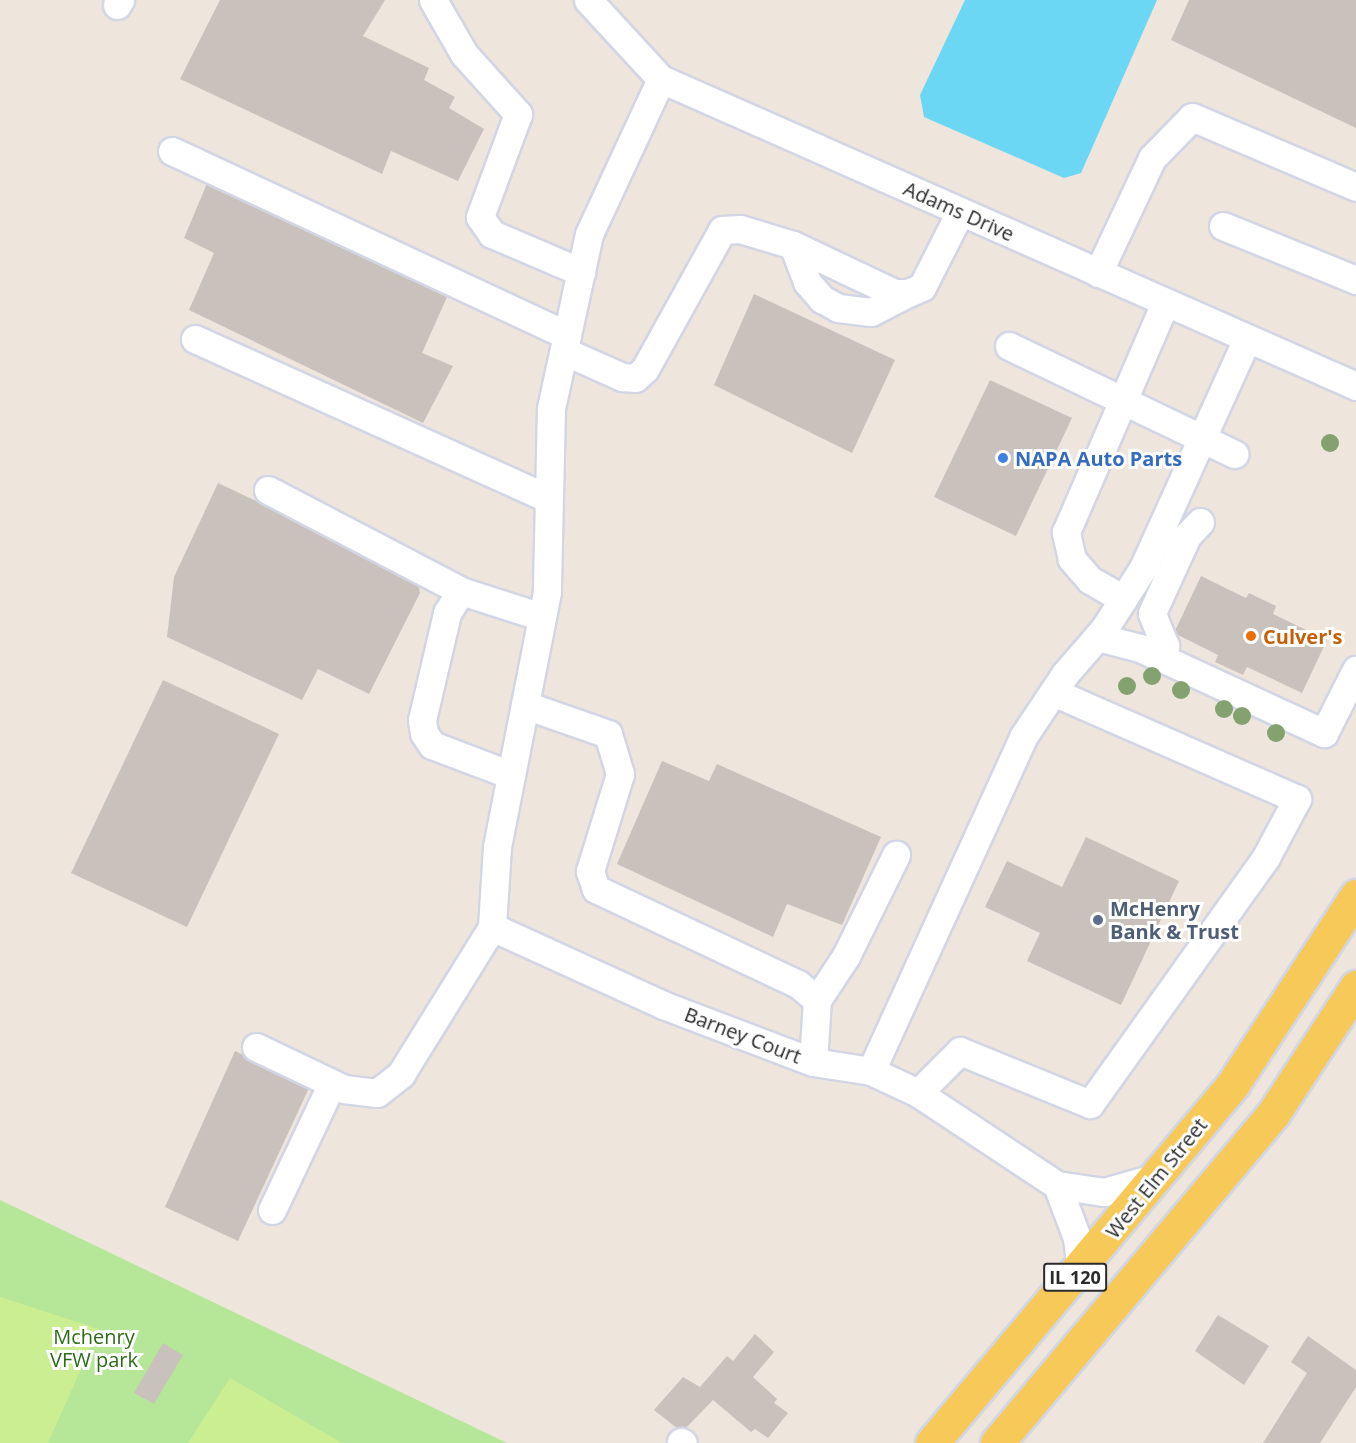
<!DOCTYPE html>
<html>
<head>
<meta charset="utf-8">
<style>
	body { margin:0 }
	#map { position:relative; width:1356px; height:1443px; overflow:hidden; background:#eee5dd; font-family:"Open Sans",sans-serif }
	div>[style] { position:absolute }
	.green>* { inset:0; background:#b6e697 }
	.pitch>* { inset:0; background:#ccee92 }
	.water>* { inset:0; background:#6bd7f4 }
	.building>* { inset:0; background:#c9c2bc }
	.roads { filter:drop-shadow(2px 0 #d2d6e4) drop-shadow(-2px 0 #d2d6e4) drop-shadow(0 2px #d2d6e4) drop-shadow(0 -2px #d2d6e4) }
	.minor>* { height:27px; margin:-13.5px; padding:0 13.5px; transform-origin:13.5px; border-radius:13.5px; background:#fff }
	.major>* { height:33px; margin:-16.5px; padding:0 16.5px; transform-origin:16.5px; border-radius:16.5px; background:#f7c958 }
	.trees>* { width:18px; height:18px; margin:-9px; border-radius:50%; background:#84a270 }
	.dots>* { width:16px; height:16px; translate:-50% -50%; box-sizing:border-box; border:3px solid #fff; border-radius:50% }
	span { translate:-50% -50%; white-space:nowrap; text-align:center; line-height:1.15; -webkit-text-stroke:6px #fff; paint-order:stroke }
	.shield-label span { padding:2px 4px; background:#fff; border:2px solid; border-radius:4px; -webkit-text-stroke-width:0 }
	.shield-label { font-size:18px; color:#2b2b2b; font-weight:700 }
	.street-label { font-size:20px; color:#2b2b2b }
	.shop-label { font-size:20px; color:#366cbe; font-weight:700 }
	.left { translate:0 -50%; text-align:left }
	.food-label { font-size:20px; color:#c56008; font-weight:700 }
	.service-label { font-size:20px; color:#4e5e75; font-weight:700 }
	.park-label { font-size:20px; color:#2d6c17 }
</style>
</head>
<body>
<div id="map">
	<div class="green">
		<i style="clip-path:polygon(0 1200px,507px 1443px,0 1443px)"></i>
	</div>
	<div class="pitch">
		<i style="clip-path:polygon(0 1297px,99px 1329px,48px 1443px,0 1443px)"></i>
		<i style="clip-path:polygon(230px 1378px,342px 1443px,188px 1443px)"></i>
	</div>
	<div class="water">
		<i style="clip-path:polygon(965px 0,1157px 0,1081px 173px,1064px 178px,924px 117px,920px 95px)"></i>
	</div>
	<div class="building">
		<i style="clip-path:polygon(220px 0,385px 0,363px 36px,429px 68px,424px 80px,455px 97px,449px 108px,484px 129px,458px 181px,391px 151px,382px 174px,180px 79px)"></i>
		<i style="clip-path:polygon(1189px 0,1356px 0,1356px 128px,1171px 40px)"></i>
		<i style="clip-path:polygon(208px 181px,447px 297px,422px 353px,453px 366px,423px 423px,189px 310px,214px 253px,184px 238px)"></i>
		<i style="clip-path:polygon(754px 294px,895px 360px,852px 453px,714px 385px)"></i>
		<i style="clip-path:polygon(990px 380px,1072px 418px,1016px 536px,934px 497px)"></i>
		<i style="clip-path:polygon(218px 483px,417px 577px,420px 593px,369px 694px,318px 669px,302px 700px,167px 637px,174px 577px)"></i>
		<i style="clip-path:polygon(1201px 576px,1246px 598px,1249px 593px,1276px 606px,1273px 614px,1327px 640px,1302px 693px,1247px 667px,1243px 675px,1215px 662px,1218px 655px,1174px 633px)"></i>
		<i style="clip-path:polygon(163px 680px,279px 734px,187px 927px,71px 873px)"></i>
		<i style="clip-path:polygon(662px 761px,709px 781px,717px 764px,881px 837px,842px 925px,787px 904px,773px 937px,617px 864px)"></i>
		<i style="clip-path:polygon(1086px 837px,1179px 881px,1121px 1005px,1027px 961px,1040px 933px,985px 907px,1007px 861px,1062px 887px)"></i>
		<i style="clip-path:polygon(235px 1051px,310px 1086px,238px 1241px,165px 1207px)"></i>
		<i style="clip-path:polygon(1218px 1315px,1269px 1346px,1244px 1385px,1195px 1351px)"></i>
		<i style="clip-path:polygon(755px 1334px,774px 1352px,753px 1377px,777px 1399px,774px 1403px,788px 1413px,768px 1438px,755px 1429px,751px 1432px,713px 1400px,682px 1432px,654px 1410px,683px 1377px,700px 1387px,727px 1356px,733px 1361px)"></i>
		<i style="clip-path:polygon(1308px 1336px,1356px 1370px,1356px 1387px,1320px 1443px,1263px 1443px,1307px 1373px,1291px 1362px)"></i>
		<i style="clip-path:polygon(163px 1343px,183px 1355px,154px 1404px,134px 1393px)"></i>
	</div>
	<div class="roads">
		<div class="minor">
			<i style="left:433px;top:0;width:62px;rotate:60.1deg"></i>
			<i style="left:464px;top:54px;width:81px;rotate:48deg"></i>
			<i style="left:518px;top:114px;width:110px;rotate:110.3deg"></i>
			<i style="left:480px;top:217px;width:21px;rotate:55deg"></i>
			<i style="left:492px;top:234px;width:97px;rotate:23.1deg"></i>
			<i style="left:588px;top:0;width:108px;rotate:47.3deg"></i>
			<i style="left:661px;top:79px;width:760px;rotate:23.83deg"></i>
			<i style="left:117px;top:5px;width:6px;rotate:-59deg"></i>
			<i style="left:661px;top:79px;width:171px;rotate:114.9deg"></i>
			<i style="left:589px;top:234px;width:179px;rotate:102.3deg"></i>
			<i style="left:551px;top:409px;width:183px;rotate:91.3deg"></i>
			<i style="left:547px;top:592px;width:260px;rotate:101.1deg"></i>
			<i style="left:497px;top:847px;width:80px;rotate:93.6deg"></i>
			<i style="left:492px;top:927px;width:188px;rotate:24.5deg"></i>
			<i style="left:663px;top:1005px;width:160px;rotate:20.8deg"></i>
			<i style="left:813px;top:1062px;width:59px;rotate:8.8deg"></i>
			<i style="left:871px;top:1071px;width:52px;rotate:25.1deg"></i>
			<i style="left:918px;top:1093px;width:167px;rotate:33.5deg"></i>
			<i style="left:1057px;top:1185px;width:48px;rotate:8.5deg"></i>
			<i style="left:1104px;top:1192px;width:55px;rotate:-15.8deg"></i>
			<i style="left:172px;top:151px;width:436px;rotate:25deg"></i>
			<i style="left:1223px;top:226px;width:144px;rotate:22.1deg"></i>
			<i style="left:793px;top:245px;width:40px;rotate:69deg"></i>
			<i style="left:807px;top:282px;width:23px;rotate:49deg"></i>
			<i style="left:822px;top:299px;width:18px;rotate:29deg"></i>
			<i style="left:838px;top:308px;width:33px;rotate:7deg"></i>
			<i style="left:871px;top:312px;width:42px;rotate:-27.2deg"></i>
			<i style="left:1098px;top:273px;width:127px;rotate:-64.8deg"></i>
			<i style="left:1152px;top:158px;width:57px;rotate:-45.7deg"></i>
			<i style="left:1192px;top:117px;width:178px;rotate:23.1deg"></i>
			<i style="left:195px;top:339px;width:388px;rotate:24.3deg"></i>
			<i style="left:1009px;top:346px;width:250px;rotate:25.6deg"></i>
			<i style="left:564px;top:351px;width:64px;rotate:24.1deg"></i>
			<i style="left:622px;top:377px;width:13px;rotate:4deg"></i>
			<i style="left:635px;top:378px;width:13px;rotate:-42deg"></i>
			<i style="left:645px;top:369px;width:159px;rotate:-61deg"></i>
			<i style="left:722px;top:230px;width:18px;rotate:-3deg"></i>
			<i style="left:740px;top:229px;width:55px;rotate:16.8deg"></i>
			<i style="left:793px;top:245px;width:112px;rotate:25.4deg"></i>
			<i style="left:894px;top:293px;width:14px"></i>
			<i style="left:908px;top:293px;width:15px;rotate:-23deg"></i>
			<i style="left:922px;top:287px;width:84px;rotate:-63.1deg"></i>
			<i style="left:268px;top:490px;width:218px;rotate:27.6deg"></i>
			<i style="left:1123px;top:599px;width:38px;rotate:-150deg"></i>
			<i style="left:1090px;top:580px;width:28px;rotate:-131deg"></i>
			<i style="left:1072px;top:559px;width:28px;rotate:-103deg"></i>
			<i style="left:1066px;top:532px;width:249px;rotate:-66.6deg"></i>
			<i style="left:1097px;top:637px;width:44px;rotate:14.3deg"></i>
			<i style="left:1140px;top:648px;width:203px;rotate:24.8deg"></i>
			<i style="left:1324px;top:733px;width:71px;rotate:-63.1deg"></i>
			<i style="left:1159px;top:657px;width:13px;rotate:-61deg"></i>
			<i style="left:1165px;top:646px;width:35px;rotate:-112deg"></i>
			<i style="left:1152px;top:613px;width:85px;rotate:-65.6deg"></i>
			<i style="left:1187px;top:536px;width:19px;rotate:-47deg"></i>
			<i style="left:525px;top:705px;width:88px;rotate:19.3deg"></i>
			<i style="left:608px;top:734px;width:42px;rotate:73.3deg"></i>
			<i style="left:620px;top:774px;width:102px;rotate:107.2deg"></i>
			<i style="left:590px;top:871px;width:19px;rotate:72deg"></i>
			<i style="left:596px;top:889px;width:223px;rotate:25.2deg"></i>
			<i style="left:798px;top:984px;width:25px;rotate:40deg"></i>
			<i style="left:817px;top:1000px;width:62px;rotate:93.7deg"></i>
			<i style="left:511px;top:775px;width:85px;rotate:-159.2deg"></i>
			<i style="left:432px;top:745px;width:14px;rotate:-124deg"></i>
			<i style="left:424px;top:733px;width:13px;rotate:-99deg"></i>
			<i style="left:422px;top:720px;width:110px;rotate:-76.8deg"></i>
			<i style="left:447px;top:613px;width:26px;rotate:-58deg"></i>
			<i style="left:461px;top:591px;width:85px;rotate:17.8deg"></i>
			<i style="left:817px;top:1000px;width:53px;rotate:-56.6deg"></i>
			<i style="left:846px;top:956px;width:113px;rotate:-63.7deg"></i>
			<i style="left:256px;top:1047px;width:98px;rotate:25.5deg"></i>
			<i style="left:344px;top:1089px;width:33px;rotate:7deg"></i>
			<i style="left:377px;top:1093px;width:31px;rotate:-38deg"></i>
			<i style="left:401px;top:1074px;width:173px;rotate:-58.2deg"></i>
			<i style="left:871px;top:1071px;width:367px;rotate:-65.5deg"></i>
			<i style="left:1023px;top:737px;width:76px;rotate:-56.3deg"></i>
			<i style="left:1065px;top:674px;width:60px;rotate:-49.1deg"></i>
			<i style="left:1104px;top:629px;width:72px;rotate:-57.4deg"></i>
			<i style="left:1143px;top:568px;width:252px;rotate:-65.6deg"></i>
			<i style="left:918px;top:1093px;width:59px;rotate:-45deg"></i>
			<i style="left:960px;top:1051px;width:140px;rotate:22.2deg"></i>
			<i style="left:1090px;top:1104px;width:303px;rotate:-54.5deg"></i>
			<i style="left:1266px;top:857px;width:66px;rotate:-61.9deg"></i>
			<i style="left:1297px;top:799px;width:266px;rotate:-156.3deg"></i>
			<i style="left:1057px;top:1185px;width:57px;rotate:69.3deg"></i>
			<i style="left:1077px;top:1238px;width:31px;rotate:83deg"></i>
			<i style="left:272px;top:1210px;width:140px;rotate:-64.7deg"></i>
			<i style="left:681px;top:1442px;width:2px;rotate:27deg"></i>
		</div>
		<div class="major">
			<i style="left:932px;top:1443px;width:468px;rotate:-50deg"></i>
			<i style="left:1233px;top:1084px;width:225px;rotate:-56.8deg"></i>
			<i style="left:997px;top:1443px;width:429px;rotate:-50deg"></i>
			<i style="left:1273px;top:1114px;width:152px;rotate:-56.8deg"></i>
		</div>
	</div>
	<div class="trees">
		<i style="left:1330px;top:443px"></i>
		<i style="left:1152px;top:676px"></i>
		<i style="left:1127px;top:686px"></i>
		<i style="left:1181px;top:690px"></i>
		<i style="left:1224px;top:709px"></i>
		<i style="left:1242px;top:716px"></i>
		<i style="left:1276px;top:733px"></i>
	</div>
	<div class="dots">
		<i style="left:1003px;top:458px;background:#3f7fe0"></i>
		<i style="left:1251px;top:636px;background:#e8710a"></i>
		<i style="left:1098px;top:920px;background:#5c6f8a"></i>
	</div>
	<div class="shield-label">
		<span style="left:1075px;top:1277px">IL 120</span>
	</div>
	<div class="street-label">
		<span style="left:959px;top:211px;rotate:24deg">Adams Drive</span>
		<span style="left:743px;top:1035px;rotate:21deg">Barney Court</span>
		<span style="left:1156px;top:1178px;rotate:-51deg">West Elm Street</span>
	</div>
	<div class="shop-label">
		<span class="left" style="left:1015px;top:458px">NAPA Auto Parts</span>
	</div>
	<div class="food-label">
		<span class="left" style="left:1263px;top:636px">Culver's</span>
	</div>
	<div class="service-label">
		<span class="left" style="left:1110px;top:920px">McHenry<br>Bank &amp; Trust</span>
	</div>
	<div class="park-label">
		<span style="left:94px;top:1348px">Mchenry<br>VFW park</span>
	</div>
</div>
</body>
</html>
